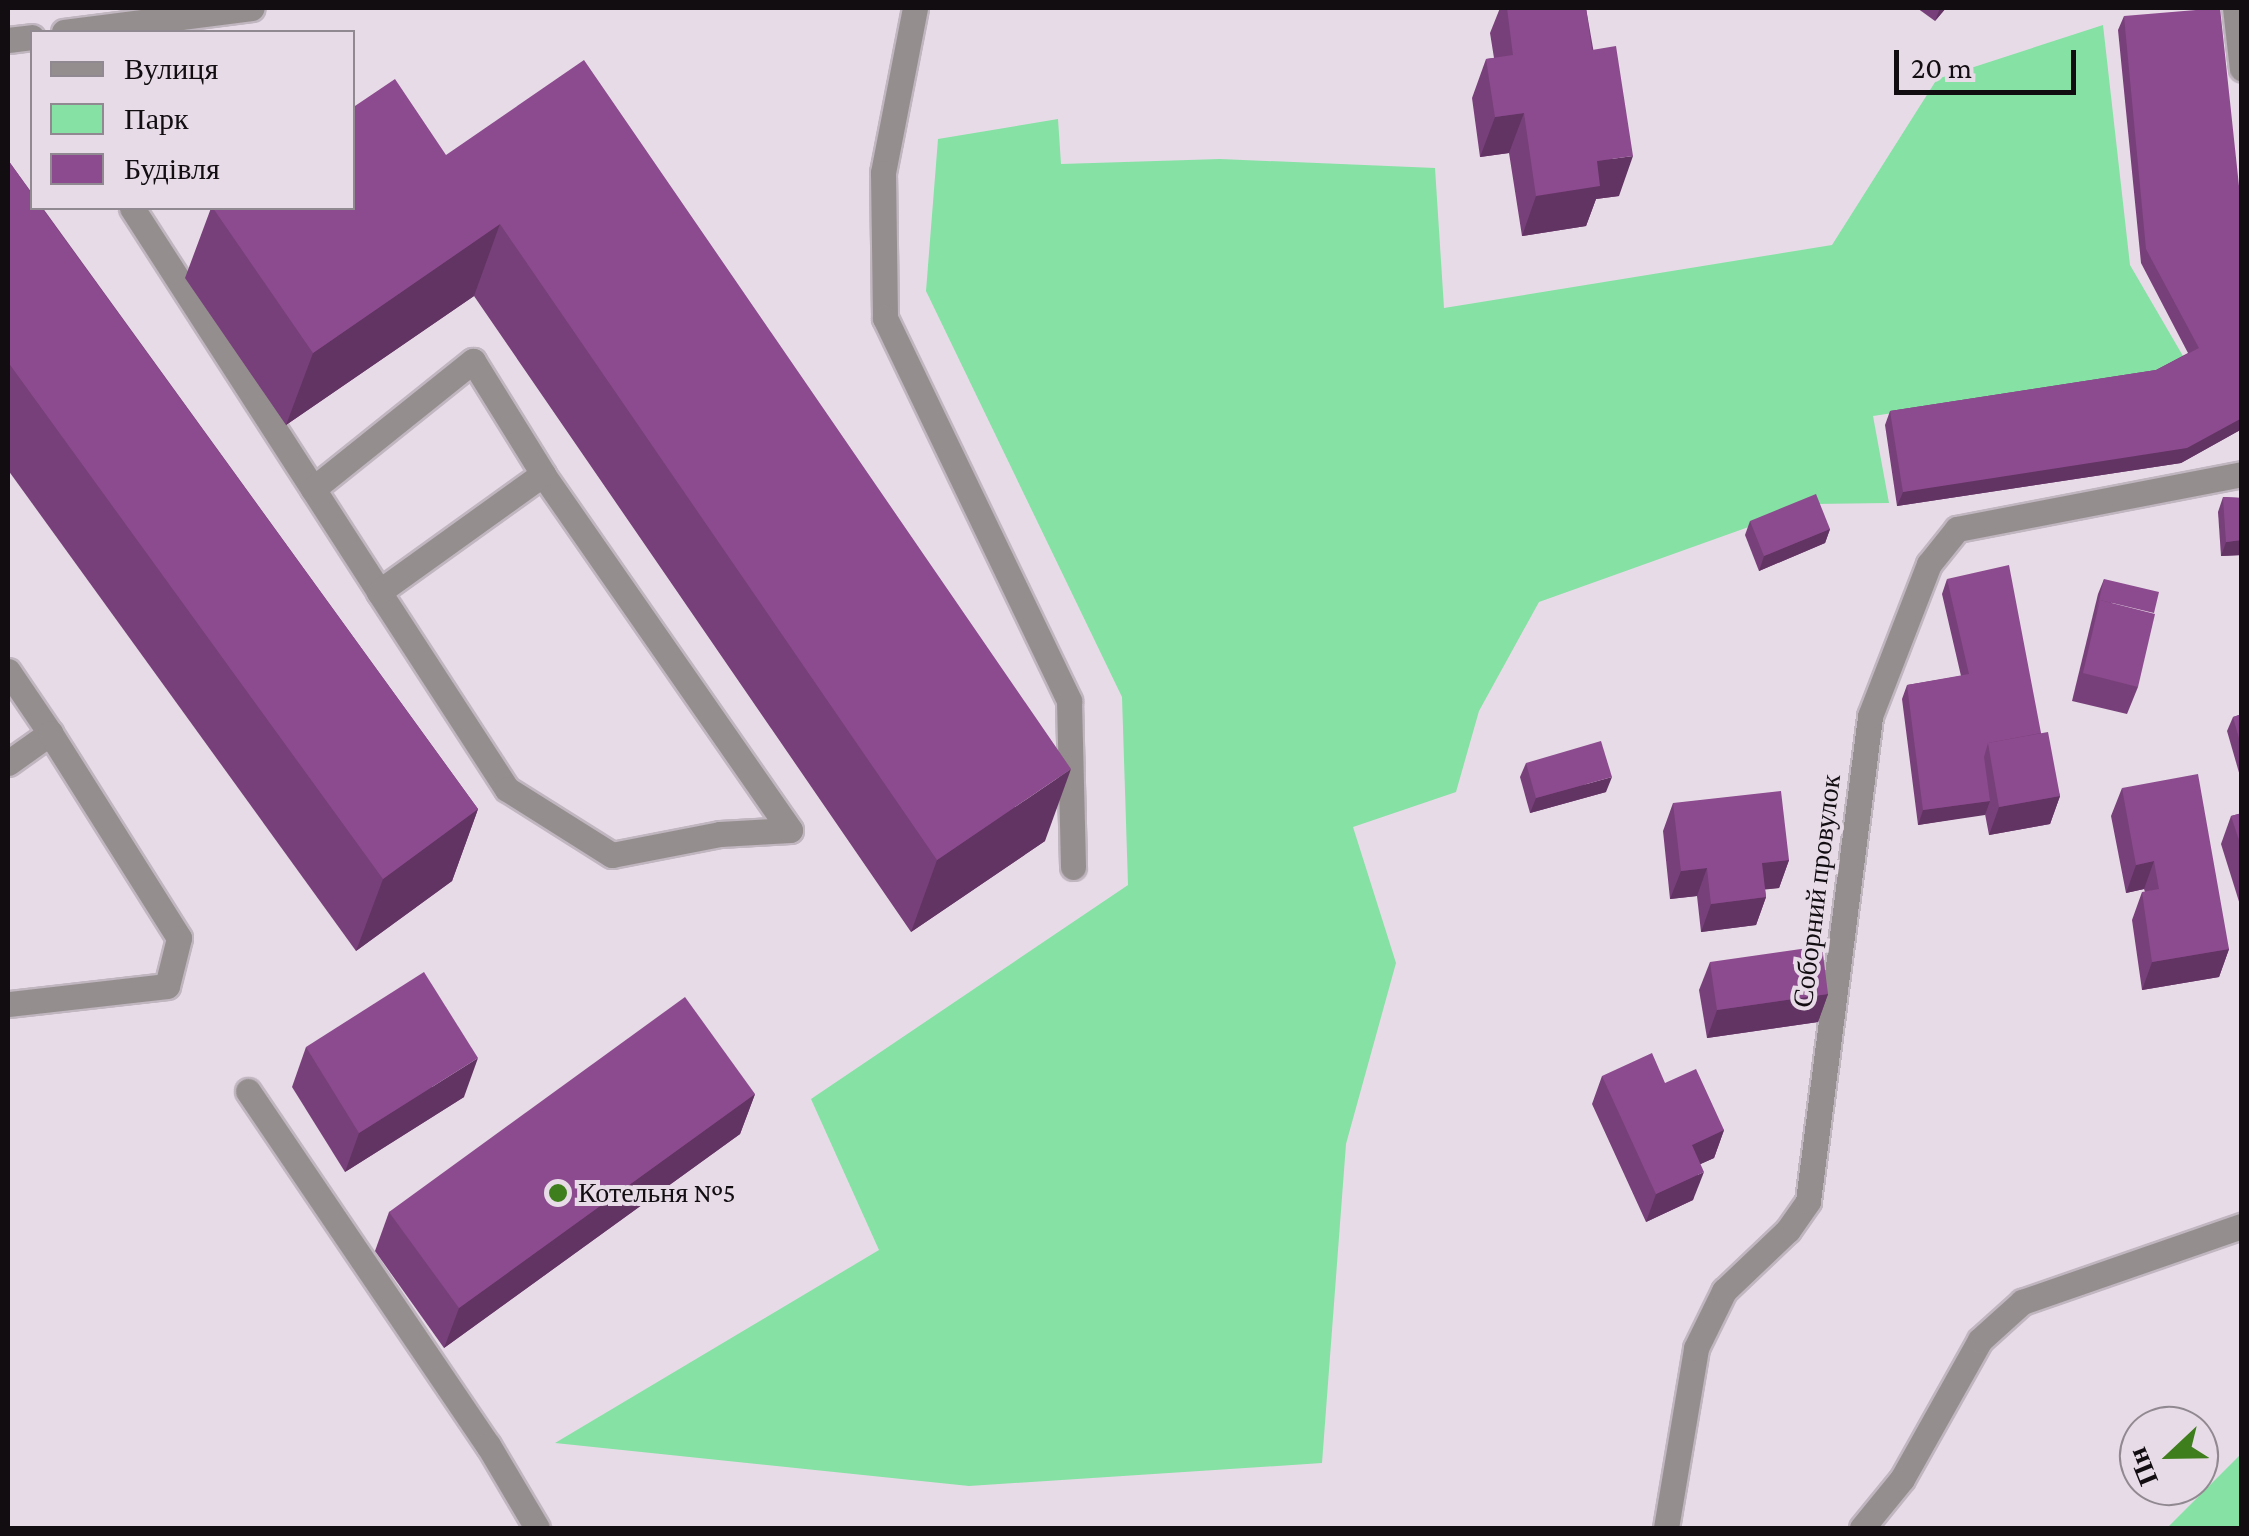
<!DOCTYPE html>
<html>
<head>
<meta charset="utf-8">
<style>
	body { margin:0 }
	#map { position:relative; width:2249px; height:1536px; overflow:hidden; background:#e7dbe7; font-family:"Crimson Pro",serif }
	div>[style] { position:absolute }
	.green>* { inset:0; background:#86e1a4 }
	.roads { filter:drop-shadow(2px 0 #c0b6c0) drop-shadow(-2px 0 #c0b6c0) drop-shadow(0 2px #c0b6c0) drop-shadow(0 -2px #c0b6c0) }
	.minor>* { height:25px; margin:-12.5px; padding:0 12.5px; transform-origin:12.5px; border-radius:12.5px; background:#958e8e }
	.wall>* { inset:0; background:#78407a }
	.shaded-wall>* { inset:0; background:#623463 }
	.building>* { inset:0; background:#8c4b8e }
	.dots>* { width:28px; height:28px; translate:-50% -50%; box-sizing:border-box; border:5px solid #e7dbe7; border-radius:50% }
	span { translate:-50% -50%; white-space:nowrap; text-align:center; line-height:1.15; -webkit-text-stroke:8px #e7dbe7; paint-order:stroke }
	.street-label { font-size:28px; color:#110d11 }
	.poi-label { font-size:28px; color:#110d11 }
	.left { translate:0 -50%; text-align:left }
	.frame { position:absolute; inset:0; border:10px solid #110d11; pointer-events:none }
	.legend { position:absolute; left:30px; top:30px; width:325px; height:180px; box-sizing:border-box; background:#e7dbe7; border:2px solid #918991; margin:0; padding:12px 18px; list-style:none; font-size:30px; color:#110d11 }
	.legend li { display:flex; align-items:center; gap:20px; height:50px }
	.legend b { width:50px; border:2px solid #918991 }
	.north { position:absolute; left:2119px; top:1406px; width:100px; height:100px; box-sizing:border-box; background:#e7dbe7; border:2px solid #918991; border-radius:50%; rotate:248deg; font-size:28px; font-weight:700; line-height:40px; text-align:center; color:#110d11 }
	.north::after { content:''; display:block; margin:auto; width:35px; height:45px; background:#3f7e1c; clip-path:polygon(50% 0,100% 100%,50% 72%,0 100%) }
	.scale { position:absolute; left:1894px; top:50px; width:182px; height:45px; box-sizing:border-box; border:5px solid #110d11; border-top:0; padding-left:12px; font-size:30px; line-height:35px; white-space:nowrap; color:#110d11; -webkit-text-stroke:8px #e7dbe7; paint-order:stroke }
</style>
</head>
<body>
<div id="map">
	<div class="green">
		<i style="clip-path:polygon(2103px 25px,2130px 265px,2183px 356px,2153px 374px,1873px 416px,1889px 503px,1813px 504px,1539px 602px,1479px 711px,1456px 792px,1353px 827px,1396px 963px,1346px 1144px,1322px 1463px,969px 1486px,555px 1443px,879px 1250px,811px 1099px,1128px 885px,1122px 697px,926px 291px,938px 139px,1058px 119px,1061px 164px,1220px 159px,1435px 168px,1444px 308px,1832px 245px,1937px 79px)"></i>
		<i style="clip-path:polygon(2241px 1454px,2241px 1528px,2167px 1528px)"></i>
	</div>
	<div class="roads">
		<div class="minor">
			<i style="left:915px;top:8px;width:168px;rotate:101deg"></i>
			<i style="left:883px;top:173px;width:145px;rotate:89.2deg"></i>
			<i style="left:885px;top:318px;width:425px;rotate:64.3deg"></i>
			<i style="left:1069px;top:701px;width:166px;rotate:88.6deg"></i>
			<i style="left:2235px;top:8px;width:61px;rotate:83.5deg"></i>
			<i style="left:64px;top:32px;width:189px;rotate:-7.3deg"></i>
			<i style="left:8px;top:40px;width:24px;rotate:-7deg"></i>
			<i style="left:132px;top:208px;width:457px;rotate:57.2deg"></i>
			<i style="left:379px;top:592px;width:235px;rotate:57deg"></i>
			<i style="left:507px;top:789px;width:124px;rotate:32.2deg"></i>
			<i style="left:612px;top:855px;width:110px;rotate:-11deg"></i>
			<i style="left:720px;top:834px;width:70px;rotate:-3.3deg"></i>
			<i style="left:790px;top:830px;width:433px;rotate:-124.8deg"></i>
			<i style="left:543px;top:474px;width:202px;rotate:144.3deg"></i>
			<i style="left:313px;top:489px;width:205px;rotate:-38.7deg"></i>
			<i style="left:473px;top:361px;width:133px;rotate:58.2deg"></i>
			<i style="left:8px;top:671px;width:75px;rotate:55.9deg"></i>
			<i style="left:8px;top:763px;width:52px;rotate:-35.5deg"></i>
			<i style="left:50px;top:733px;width:242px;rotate:57.8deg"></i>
			<i style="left:179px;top:938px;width:49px;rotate:104deg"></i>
			<i style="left:167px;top:986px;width:160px;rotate:173.5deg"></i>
			<i style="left:248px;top:1091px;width:428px;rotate:55.9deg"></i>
			<i style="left:488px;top:1445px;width:96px;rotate:59.4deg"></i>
			<i style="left:1666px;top:1528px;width:182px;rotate:-80.5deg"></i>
			<i style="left:1696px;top:1348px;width:64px;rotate:-63.8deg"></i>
			<i style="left:1724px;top:1291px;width:88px;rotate:-43.6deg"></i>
			<i style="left:1788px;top:1230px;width:35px;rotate:-55deg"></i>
			<i style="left:1808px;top:1201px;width:489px;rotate:-82.7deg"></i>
			<i style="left:1870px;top:716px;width:163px;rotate:-68.8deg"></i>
			<i style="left:1929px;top:564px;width:45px;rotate:-51.3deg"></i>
			<i style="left:1957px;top:529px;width:290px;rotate:-10.9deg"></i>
			<i style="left:1862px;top:1528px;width:63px;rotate:-50.8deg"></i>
			<i style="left:1902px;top:1479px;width:159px;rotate:-60.7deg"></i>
			<i style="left:1980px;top:1340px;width:57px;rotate:-42.1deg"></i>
			<i style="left:2022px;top:1302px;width:233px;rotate:-19.1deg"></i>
		</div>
	</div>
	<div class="wall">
		<i style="clip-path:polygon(1500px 8px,1586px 8px,1619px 196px,1596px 199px,1586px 226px,1522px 236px,1509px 153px,1480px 157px,1472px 98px,1486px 59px,1494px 58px,1490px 33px)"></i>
		<i style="clip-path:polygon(1917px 8px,1946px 8px,1935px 21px)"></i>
		<i style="clip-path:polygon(2124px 16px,2242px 214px,2242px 429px,2181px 463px,1897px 506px,1885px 425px,1890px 411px,2156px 370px,2188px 353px,2141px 263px,2118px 30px)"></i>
		<i style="clip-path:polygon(446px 155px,1045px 841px,911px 932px,474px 296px,286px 425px,185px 278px,211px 208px,352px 208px)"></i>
		<i style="clip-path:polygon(8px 160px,478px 809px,452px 881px,356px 951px,8px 470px)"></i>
		<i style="clip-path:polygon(2223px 497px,2242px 498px,2242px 555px,2221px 556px,2218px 512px)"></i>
		<i style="clip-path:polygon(1750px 521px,1830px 529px,1825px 543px,1759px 571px,1745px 535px)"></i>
		<i style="clip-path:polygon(1947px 579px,2041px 733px,2060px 796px,2050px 824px,1989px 835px,1985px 814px,1918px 825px,1902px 699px,1907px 685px,1961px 676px,1942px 594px)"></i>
		<i style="clip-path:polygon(2104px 579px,2138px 687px,2127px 714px,2072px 701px,2098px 594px)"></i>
		<i style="clip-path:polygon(2242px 714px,2242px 783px,2227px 731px,2233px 717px)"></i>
		<i style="clip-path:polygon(1526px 763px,1606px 792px,1530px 813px,1520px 777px)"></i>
		<i style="clip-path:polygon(2122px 788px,2229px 949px,2219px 977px,2142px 990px,2132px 920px,2142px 892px,2145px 892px,2144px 889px,2126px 893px,2111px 816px)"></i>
		<i style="clip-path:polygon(1673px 803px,1789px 860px,1779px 888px,1765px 889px,1766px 897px,1756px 925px,1701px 932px,1697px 896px,1670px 899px,1663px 831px)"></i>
		<i style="clip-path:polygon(2242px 813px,2242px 908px,2241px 908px,2221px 844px,2231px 816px)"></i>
		<i style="clip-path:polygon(1710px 962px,1828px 994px,1818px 1022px,1707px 1038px,1699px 990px)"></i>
		<i style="clip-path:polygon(306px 1047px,464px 1097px,345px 1172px,292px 1087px)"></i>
		<i style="clip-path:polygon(1602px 1076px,1665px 1083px,1724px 1130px,1714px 1158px,1700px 1164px,1693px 1200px,1646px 1222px,1592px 1104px)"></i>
		<i style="clip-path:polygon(755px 1094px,740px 1134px,444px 1348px,375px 1251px,389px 1212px)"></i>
	</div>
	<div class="shaded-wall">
		<i style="clip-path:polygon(1940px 8px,1946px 8px,1935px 21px)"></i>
		<i style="clip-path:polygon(1524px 113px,1509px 153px,1480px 157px,1495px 117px)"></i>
		<i style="clip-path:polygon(1633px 156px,1619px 196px,1596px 199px,1586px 226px,1522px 236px,1536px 196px,1597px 161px)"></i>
		<i style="clip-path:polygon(500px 224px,474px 296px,286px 425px,313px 353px)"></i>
		<i style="clip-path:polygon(2242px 418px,2242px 429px,2181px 463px,1897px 506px,1903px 492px)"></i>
		<i style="clip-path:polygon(1830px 529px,1825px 543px,1759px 571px,1764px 556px)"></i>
		<i style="clip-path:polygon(2242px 540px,2242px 555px,2221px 556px,2226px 542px)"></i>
		<i style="clip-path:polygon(1071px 769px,1045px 841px,911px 932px,937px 860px)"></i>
		<i style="clip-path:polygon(1612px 777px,1606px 792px,1530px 813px,1536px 798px)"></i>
		<i style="clip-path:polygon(2060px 796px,2050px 824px,1989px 835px,1999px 807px)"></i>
		<i style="clip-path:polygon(1990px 801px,1985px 815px,1918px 825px,1923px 810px)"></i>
		<i style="clip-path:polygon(478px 809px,452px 881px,356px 951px,383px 879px)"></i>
		<i style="clip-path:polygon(1789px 860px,1779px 888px,1752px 891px,1762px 863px)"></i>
		<i style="clip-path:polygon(2154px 861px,2144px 889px,2126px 893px,2136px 865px)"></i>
		<i style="clip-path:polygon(1707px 868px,1697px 896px,1670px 899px,1681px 871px)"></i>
		<i style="clip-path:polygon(1766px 897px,1756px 925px,1701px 932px,1711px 904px)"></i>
		<i style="clip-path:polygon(2229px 949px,2219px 977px,2142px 990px,2152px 962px)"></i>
		<i style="clip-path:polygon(1828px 994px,1818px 1022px,1707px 1038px,1717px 1010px)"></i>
		<i style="clip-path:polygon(478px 1058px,464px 1097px,345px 1172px,359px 1133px)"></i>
		<i style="clip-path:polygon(755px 1094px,740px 1134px,444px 1348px,459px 1308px)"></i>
		<i style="clip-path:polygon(1724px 1130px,1714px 1158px,1681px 1173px,1692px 1145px)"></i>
		<i style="clip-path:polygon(1704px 1172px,1693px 1200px,1646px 1222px,1656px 1194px)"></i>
	</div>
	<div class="building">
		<i style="clip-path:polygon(1507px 8px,1586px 8px,1592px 50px,1616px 46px,1633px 156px,1597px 161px,1600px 186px,1536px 196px,1524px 113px,1495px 117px,1486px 59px,1513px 55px)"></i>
		<i style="clip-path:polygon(2220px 8px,2242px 214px,2242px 418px,2187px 448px,1903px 492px,1890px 411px,2156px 370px,2199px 348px,2146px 249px,2124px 16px)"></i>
		<i style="clip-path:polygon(584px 60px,1071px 769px,937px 860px,500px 224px,313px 353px,213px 208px,352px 208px,352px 108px,395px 79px,446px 155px)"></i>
		<i style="clip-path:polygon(8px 160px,32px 194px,32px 208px,42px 208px,478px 809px,383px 879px,8px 362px)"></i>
		<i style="clip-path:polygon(1816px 494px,1830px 529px,1764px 556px,1750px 521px)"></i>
		<i style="clip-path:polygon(2223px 497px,2242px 498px,2242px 540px,2226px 542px)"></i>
		<i style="clip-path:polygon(2009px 565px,2041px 733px,1988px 743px,1984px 757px,1990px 801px,1923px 810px,1907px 685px,1969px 674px,1947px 579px)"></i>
		<i style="clip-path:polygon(2104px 579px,2159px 592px,2154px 613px,2100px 600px,2096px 613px)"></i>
		<i style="clip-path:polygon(2100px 600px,2155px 614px,2138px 687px,2083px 673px)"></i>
		<i style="clip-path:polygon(2242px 714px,2242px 749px,2233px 717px)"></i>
		<i style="clip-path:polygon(2048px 732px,2060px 796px,1999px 807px,1988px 743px)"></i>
		<i style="clip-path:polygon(1601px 741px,1612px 777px,1536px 798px,1526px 763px)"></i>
		<i style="clip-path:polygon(2198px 774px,2229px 949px,2152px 962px,2142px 892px,2159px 889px,2154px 861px,2136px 865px,2122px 788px)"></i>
		<i style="clip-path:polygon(1781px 791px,1789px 860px,1762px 863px,1766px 897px,1711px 904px,1707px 868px,1681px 871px,1673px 803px)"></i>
		<i style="clip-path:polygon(2242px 813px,2242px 849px,2231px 816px)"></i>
		<i style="clip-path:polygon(1822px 946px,1828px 994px,1717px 1010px,1710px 962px)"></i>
		<i style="clip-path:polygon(424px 972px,478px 1058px,359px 1133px,306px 1047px)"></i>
		<i style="clip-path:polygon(685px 997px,755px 1094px,459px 1308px,389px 1212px)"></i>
		<i style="clip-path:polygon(1652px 1053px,1665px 1083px,1696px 1069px,1724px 1130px,1692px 1145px,1704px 1172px,1656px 1194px,1602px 1076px)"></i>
	</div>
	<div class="dots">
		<i style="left:558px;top:1193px;background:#3f7e1c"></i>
	</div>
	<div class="street-label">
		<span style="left:1817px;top:891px;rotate:-83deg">Соборний провулок</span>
	</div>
	<div class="poi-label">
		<span class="left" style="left:578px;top:1193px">Котельня №5</span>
	</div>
	<div class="frame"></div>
	<ul class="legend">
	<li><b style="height:12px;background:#958e8e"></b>Вулиця</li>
	<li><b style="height:28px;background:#86e1a4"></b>Парк</li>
	<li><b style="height:28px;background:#8c4b8e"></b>Будівля</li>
	</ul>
	<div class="north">Пн</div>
	<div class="scale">20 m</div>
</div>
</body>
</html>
